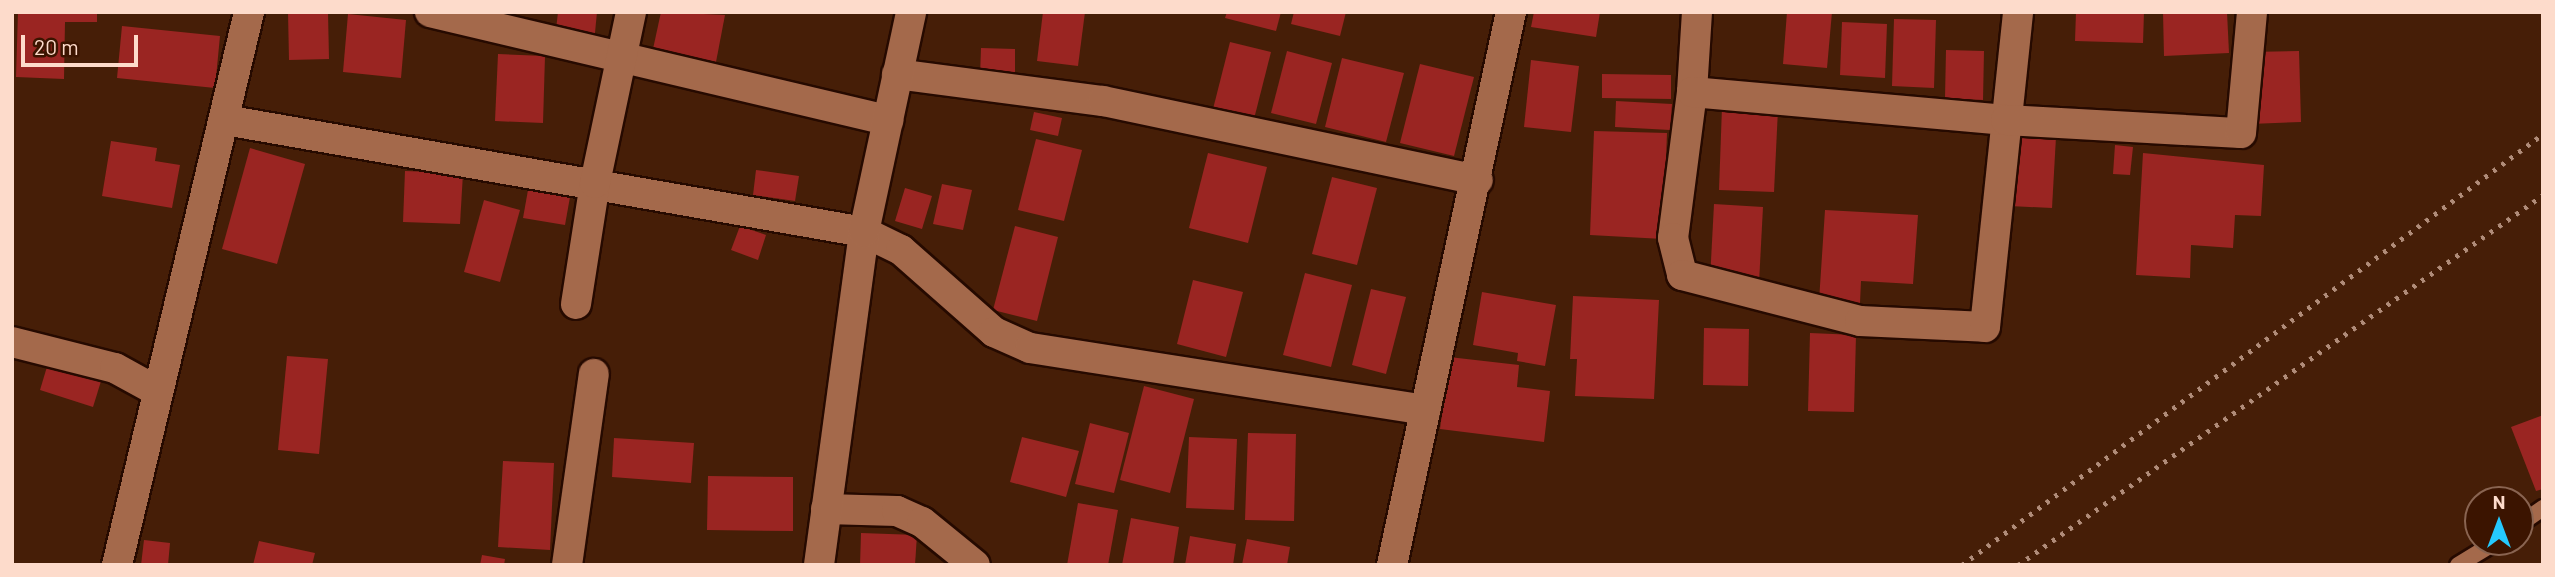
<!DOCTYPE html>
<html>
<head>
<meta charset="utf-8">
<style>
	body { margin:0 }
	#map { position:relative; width:2555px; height:577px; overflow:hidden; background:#461e07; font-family:Barlow,sans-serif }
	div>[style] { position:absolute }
	.building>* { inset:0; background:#9a2522 }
	.roads { filter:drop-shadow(2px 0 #260a00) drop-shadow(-2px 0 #260a00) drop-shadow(0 2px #260a00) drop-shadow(0 -2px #260a00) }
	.lane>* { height:16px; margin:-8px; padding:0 8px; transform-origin:8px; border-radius:8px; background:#a4694b }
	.street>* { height:30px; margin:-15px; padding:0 15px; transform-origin:15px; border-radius:15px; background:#a4694b }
	.rail>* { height:5px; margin-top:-2.5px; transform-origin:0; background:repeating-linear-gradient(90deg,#b08c79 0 3.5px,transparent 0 10.5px) }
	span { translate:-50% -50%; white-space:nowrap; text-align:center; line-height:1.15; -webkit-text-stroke:5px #3b1400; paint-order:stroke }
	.frame { position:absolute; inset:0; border:14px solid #fddbcb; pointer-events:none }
	.north { position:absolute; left:2464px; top:486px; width:70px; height:70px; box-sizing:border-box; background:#3b1400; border:2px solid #896451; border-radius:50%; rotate:0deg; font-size:19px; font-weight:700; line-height:28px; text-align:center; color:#fddbcb }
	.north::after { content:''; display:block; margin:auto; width:24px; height:32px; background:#25c9fe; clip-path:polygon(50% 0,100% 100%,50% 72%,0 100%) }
	.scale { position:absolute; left:21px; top:35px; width:117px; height:32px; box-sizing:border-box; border:4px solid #fddbcb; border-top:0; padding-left:9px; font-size:21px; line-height:24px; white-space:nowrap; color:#fddbcb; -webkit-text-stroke:5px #3b1400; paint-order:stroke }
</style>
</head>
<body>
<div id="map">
	<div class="building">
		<i style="clip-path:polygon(18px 12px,97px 12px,97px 22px,65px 22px,64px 79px,16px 77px)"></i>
		<i style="clip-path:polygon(288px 12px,328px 12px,329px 59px,289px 60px)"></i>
		<i style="clip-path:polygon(558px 12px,597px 12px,594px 43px,555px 39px)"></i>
		<i style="clip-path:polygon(661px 12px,725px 15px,716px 62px,653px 49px)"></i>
		<i style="clip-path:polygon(1043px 12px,1085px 12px,1078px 66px,1037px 61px)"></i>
		<i style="clip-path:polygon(1227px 12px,1281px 12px,1276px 31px,1225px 18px)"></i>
		<i style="clip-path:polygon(1294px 12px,1346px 12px,1340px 36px,1291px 24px)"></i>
		<i style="clip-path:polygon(1534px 12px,1600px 12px,1596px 37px,1531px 27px)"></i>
		<i style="clip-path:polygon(1787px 12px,1832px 12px,1827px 68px,1783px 64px)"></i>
		<i style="clip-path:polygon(2076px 12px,2144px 12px,2143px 43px,2075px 41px)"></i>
		<i style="clip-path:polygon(2163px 12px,2227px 12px,2229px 53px,2164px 56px)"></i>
		<i style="clip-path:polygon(348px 14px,406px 20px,401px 78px,343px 72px)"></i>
		<i style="clip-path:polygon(1894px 19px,1936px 20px,1934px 88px,1892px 86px)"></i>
		<i style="clip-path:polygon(1842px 22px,1887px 24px,1885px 78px,1840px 75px)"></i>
		<i style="clip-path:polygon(122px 26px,220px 36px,215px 88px,117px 78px)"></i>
		<i style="clip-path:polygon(1230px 42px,1271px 52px,1254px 119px,1213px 109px)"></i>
		<i style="clip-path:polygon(981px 48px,1015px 49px,1015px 78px,980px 77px)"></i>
		<i style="clip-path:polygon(1946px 50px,1984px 51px,1983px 100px,1945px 98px)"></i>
		<i style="clip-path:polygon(1287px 51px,1332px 63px,1316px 124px,1271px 113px)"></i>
		<i style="clip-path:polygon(2299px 51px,2301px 122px,2250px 124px,2249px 52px)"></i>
		<i style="clip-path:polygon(498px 54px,545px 56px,543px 123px,495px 121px)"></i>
		<i style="clip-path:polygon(1342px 58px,1404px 73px,1386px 142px,1325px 127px)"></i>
		<i style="clip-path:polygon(1531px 60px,1579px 66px,1571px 132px,1524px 127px)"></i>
		<i style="clip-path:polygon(1420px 64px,1474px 77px,1454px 156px,1400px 143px)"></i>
		<i style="clip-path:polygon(1602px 74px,1671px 75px,1671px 99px,1602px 98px)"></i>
		<i style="clip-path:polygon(1616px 101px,1672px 104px,1670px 130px,1615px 127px)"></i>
		<i style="clip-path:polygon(1722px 107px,1778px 109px,1774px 192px,1719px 190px)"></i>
		<i style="clip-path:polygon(1034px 112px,1062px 118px,1058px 136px,1030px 130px)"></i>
		<i style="clip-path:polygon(1594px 131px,1667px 133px,1663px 239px,1590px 235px)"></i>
		<i style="clip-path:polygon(2014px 135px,2056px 137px,2052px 208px,2010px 206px)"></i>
		<i style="clip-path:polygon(1036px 139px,1082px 150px,1064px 221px,1018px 210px)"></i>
		<i style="clip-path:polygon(111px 141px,157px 148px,155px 161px,180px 165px,172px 208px,102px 196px)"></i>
		<i style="clip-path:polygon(2115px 145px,2133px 147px,2130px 175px,2113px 174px)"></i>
		<i style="clip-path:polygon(250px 148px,305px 164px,277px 264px,222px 249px)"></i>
		<i style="clip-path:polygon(1208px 153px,1267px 167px,1248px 243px,1189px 228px)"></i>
		<i style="clip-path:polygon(2143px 153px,2264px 165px,2261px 216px,2235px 215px,2233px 248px,2191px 245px,2190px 278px,2136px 275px)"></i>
		<i style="clip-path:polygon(756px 170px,799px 176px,795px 201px,753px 195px)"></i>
		<i style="clip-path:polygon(405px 171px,463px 173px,460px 224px,403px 222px)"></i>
		<i style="clip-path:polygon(1332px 177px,1377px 188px,1357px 265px,1312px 254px)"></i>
		<i style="clip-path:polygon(942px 184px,972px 190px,963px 230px,933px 224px)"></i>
		<i style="clip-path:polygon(905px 188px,932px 196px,922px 229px,895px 221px)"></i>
		<i style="clip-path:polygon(528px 190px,570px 197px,565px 225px,523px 218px)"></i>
		<i style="clip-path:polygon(484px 200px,520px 210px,500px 282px,464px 272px)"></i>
		<i style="clip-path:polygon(1714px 204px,1763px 207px,1759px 283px,1710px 280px)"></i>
		<i style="clip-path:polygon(1825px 210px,1918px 215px,1913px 284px,1861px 281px,1860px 303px,1819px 301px)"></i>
		<i style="clip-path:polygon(740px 226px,766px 235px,758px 260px,731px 250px)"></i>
		<i style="clip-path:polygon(1015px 226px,1058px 237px,1037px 321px,993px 310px)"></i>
		<i style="clip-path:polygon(1305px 273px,1352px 285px,1331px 367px,1283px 355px)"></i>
		<i style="clip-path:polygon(1193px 280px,1243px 292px,1226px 357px,1177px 344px)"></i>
		<i style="clip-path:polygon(1371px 289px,1406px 297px,1386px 374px,1352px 365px)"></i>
		<i style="clip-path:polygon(1482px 292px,1556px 305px,1545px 366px,1517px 361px,1518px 353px,1473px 345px)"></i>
		<i style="clip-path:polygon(1573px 296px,1659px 300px,1654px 399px,1575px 396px,1577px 359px,1570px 359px)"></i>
		<i style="clip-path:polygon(1704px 328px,1749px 329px,1748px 386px,1703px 385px)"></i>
		<i style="clip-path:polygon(1810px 333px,1856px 335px,1854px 412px,1808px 411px)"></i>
		<i style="clip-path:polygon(287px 356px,328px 359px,319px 454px,278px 450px)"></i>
		<i style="clip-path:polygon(1449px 357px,1519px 365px,1517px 387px,1550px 391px,1544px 442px,1440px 429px)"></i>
		<i style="clip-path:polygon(49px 360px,102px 378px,93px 407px,40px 390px)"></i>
		<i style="clip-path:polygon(1144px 386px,1194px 399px,1170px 493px,1120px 480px)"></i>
		<i style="clip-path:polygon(2543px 415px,2543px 489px,2536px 491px,2511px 427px)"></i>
		<i style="clip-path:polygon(1090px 423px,1129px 433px,1114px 493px,1075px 484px)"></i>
		<i style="clip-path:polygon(1248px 433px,1296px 434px,1294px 521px,1245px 520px)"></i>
		<i style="clip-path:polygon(1022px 437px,1079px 451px,1066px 497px,1010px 482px)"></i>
		<i style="clip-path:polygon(1189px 437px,1237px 439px,1234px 510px,1186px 508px)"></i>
		<i style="clip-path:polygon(614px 438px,694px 443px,691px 483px,612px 477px)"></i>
		<i style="clip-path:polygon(503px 461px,554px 463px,550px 550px,498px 547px)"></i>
		<i style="clip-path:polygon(708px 476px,793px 477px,793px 531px,707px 530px)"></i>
		<i style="clip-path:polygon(1078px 503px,1118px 510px,1108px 565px,1067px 565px)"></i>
		<i style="clip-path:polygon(1131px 518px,1179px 527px,1173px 565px,1122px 565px)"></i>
		<i style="clip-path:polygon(861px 533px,917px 535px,915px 565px,860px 565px)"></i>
		<i style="clip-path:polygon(1190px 536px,1236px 544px,1233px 565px,1185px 565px)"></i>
		<i style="clip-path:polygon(1247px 539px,1290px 547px,1287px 565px,1242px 565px)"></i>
		<i style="clip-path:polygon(144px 540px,170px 543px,168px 565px,141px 565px)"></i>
		<i style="clip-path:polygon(259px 541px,315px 553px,312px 565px,253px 565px)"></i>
		<i style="clip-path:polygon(482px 555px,505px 559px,504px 565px,480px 565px)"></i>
	</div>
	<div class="roads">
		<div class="lane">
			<i style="left:2520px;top:524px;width:28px;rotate:-35deg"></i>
			<i style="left:2458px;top:565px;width:44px;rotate:-31.2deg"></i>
		</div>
		<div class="street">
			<i style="left:430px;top:12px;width:471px;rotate:13.3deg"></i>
			<i style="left:1697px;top:12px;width:80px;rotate:93.6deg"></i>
			<i style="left:1692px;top:92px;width:147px;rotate:97.4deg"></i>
			<i style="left:1673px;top:238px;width:38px;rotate:76deg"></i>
			<i style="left:1682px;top:275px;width:184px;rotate:14.5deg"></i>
			<i style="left:1860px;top:321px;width:125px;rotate:2.7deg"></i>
			<i style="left:1985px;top:327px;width:317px;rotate:-84deg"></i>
			<i style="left:897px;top:74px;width:208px;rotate:7.5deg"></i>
			<i style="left:1103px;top:101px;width:383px;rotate:11.9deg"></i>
			<i style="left:1692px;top:92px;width:315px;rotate:5.1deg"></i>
			<i style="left:2006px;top:120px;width:235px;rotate:3.2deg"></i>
			<i style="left:2241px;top:133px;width:121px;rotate:-84.8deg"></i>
			<i style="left:225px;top:120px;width:649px;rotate:9.94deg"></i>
			<i style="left:864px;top:232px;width:41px;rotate:25.9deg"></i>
			<i style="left:901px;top:250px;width:124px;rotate:41.4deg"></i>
			<i style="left:994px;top:332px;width:39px;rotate:24deg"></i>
			<i style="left:1030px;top:348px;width:400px;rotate:8.9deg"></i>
			<i style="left:576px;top:304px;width:122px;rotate:-81.1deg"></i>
			<i style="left:595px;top:183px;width:175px;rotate:-78.1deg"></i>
			<i style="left:12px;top:342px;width:106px;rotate:14.2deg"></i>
			<i style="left:115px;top:368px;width:48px;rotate:28.7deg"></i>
			<i style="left:826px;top:509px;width:71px;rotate:1.6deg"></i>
			<i style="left:897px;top:511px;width:27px;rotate:24deg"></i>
			<i style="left:922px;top:522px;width:68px;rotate:39.1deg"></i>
			<i style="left:117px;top:565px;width:569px;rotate:-76.57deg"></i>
			<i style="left:567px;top:565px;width:193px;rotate:-82deg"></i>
			<i style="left:819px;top:565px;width:336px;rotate:-82.3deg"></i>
			<i style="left:864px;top:232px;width:225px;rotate:-77.9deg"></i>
			<i style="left:1392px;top:565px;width:566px;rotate:-77.86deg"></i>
		</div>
	</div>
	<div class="rail">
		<i style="left:1962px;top:565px;width:723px;rotate:-36.57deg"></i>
		<i style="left:2018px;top:565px;width:642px;rotate:-35.17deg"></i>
	</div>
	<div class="frame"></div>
	<div class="north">N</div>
	<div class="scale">20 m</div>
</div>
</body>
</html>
